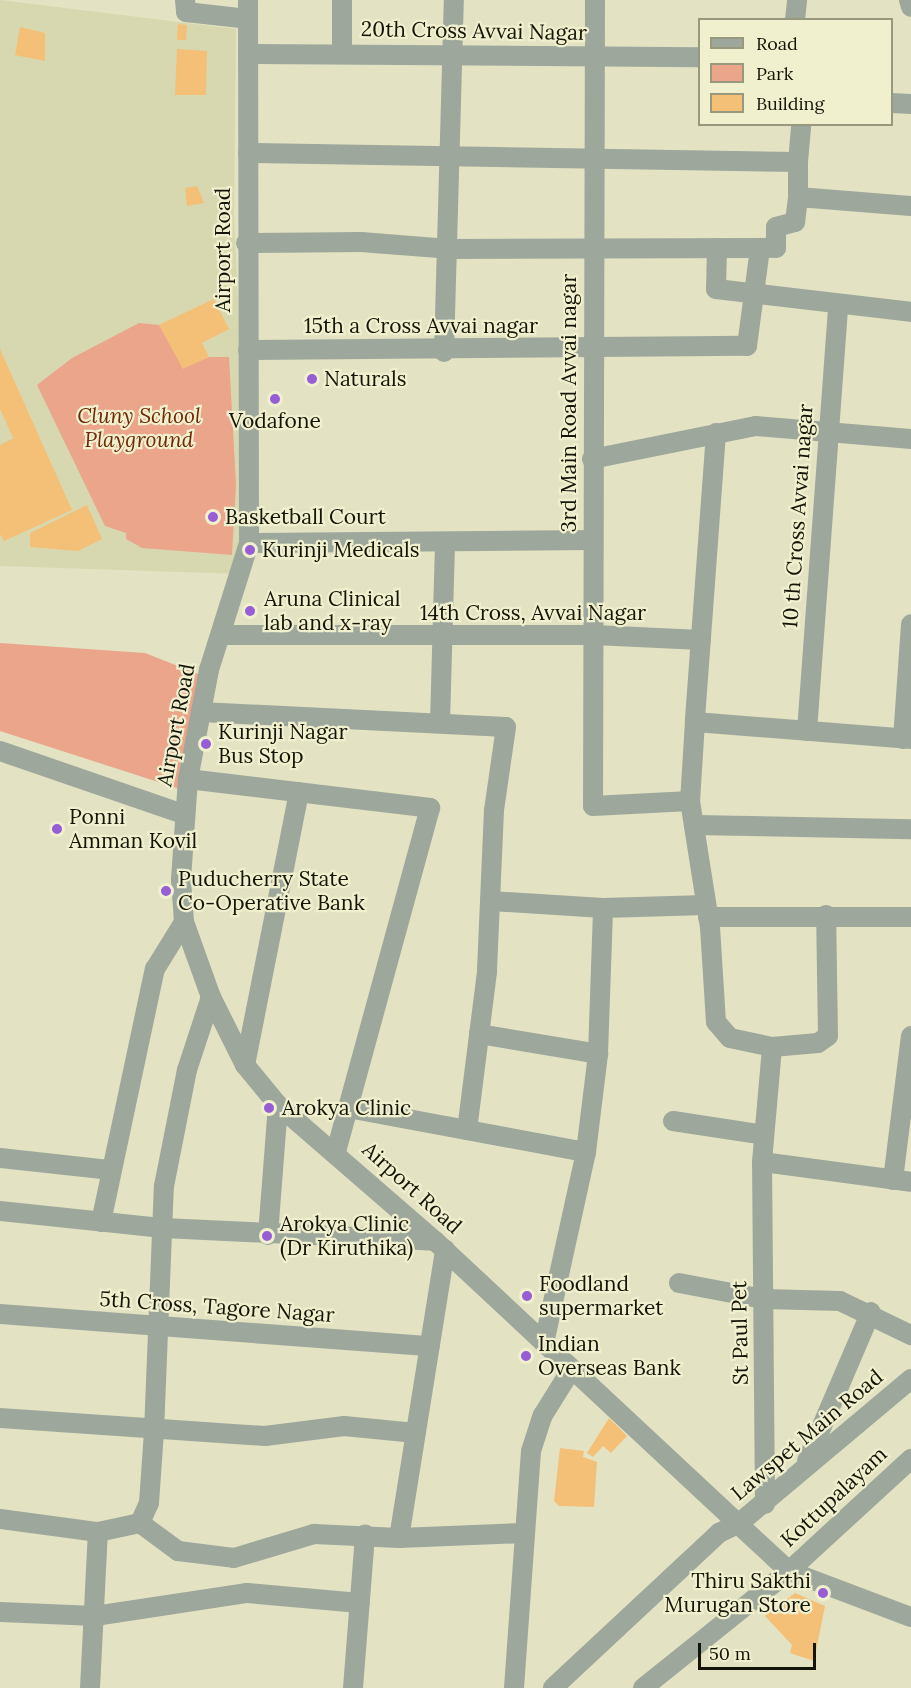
<!DOCTYPE html>
<html>
<head>
<meta charset="utf-8">
<style>
	body { margin:0 }
	#map { position:relative; width:911px; height:1688px; overflow:hidden; background:#e3e3c3; font-family:Lora,serif }
	div>[style] { position:absolute }
	.built>* { inset:0; background:#d8d8b0 }
	.green>* { inset:0; background:#eaa58b }
	.building>* { inset:0; background:#f4bf76 }
	.minor>* { height:20px; margin:-10px; padding:0 10px; transform-origin:10px; border-radius:10px; background:#9ea79c }
	.dots>* { width:16px; height:16px; translate:-50% -50%; box-sizing:border-box; border:3px solid #f0f0cf; border-radius:50% }
	span { translate:-50% -50%; white-space:nowrap; text-align:center; line-height:1.15; -webkit-text-stroke:4.5px #f0f0cf; paint-order:stroke }
	.street-label { font-size:21px; color:#141408 }
	.poi-label { font-size:21px; color:#141408 }
	.left { translate:0 -50%; text-align:left }
	.right { translate:-100% -50%; text-align:right }
	.park-label { font-size:21px; color:#702805; font-style:italic }
	.legend { position:absolute; left:698px; top:18px; width:195px; height:108px; box-sizing:border-box; background:#f0f0cf; border:2px solid #98987f; margin:0; padding:8px 10px; list-style:none; font-size:18px; color:#141408 }
	.legend li { display:flex; align-items:center; gap:12px; height:30px }
	.legend b { width:30px; border:2px solid #98987f }
	.scale { position:absolute; left:698px; top:1643px; width:118px; height:27px; box-sizing:border-box; border:3px solid #141408; border-top:0; padding-left:8px; font-size:18px; line-height:21px; white-space:nowrap; color:#141408; -webkit-text-stroke:4px #f0f0cf; paint-order:stroke }
</style>
</head>
<body>
<div id="map">
	<div class="built">
		<i style="clip-path:polygon(0 0,236px 29px,234px 213px,241px 362px,240px 574px,0 566px)"></i>
	</div>
	<div class="green">
		<i style="clip-path:polygon(139px 323px,159px 325px,183px 368px,209px 357px,229px 357px,236px 484px,232px 555px,142px 548px,126px 539px,126px 533px,105px 526px,37px 385px,72px 358px)"></i>
		<i style="clip-path:polygon(0 643px,145px 653px,201px 675px,183px 790px,0 731px)"></i>
	</div>
	<div class="building">
		<i style="clip-path:polygon(178px 24px,187px 25px,186px 40px,177px 40px)"></i>
		<i style="clip-path:polygon(20px 27px,45px 33px,45px 61px,15px 55px)"></i>
		<i style="clip-path:polygon(177px 49px,207px 51px,206px 95px,175px 95px)"></i>
		<i style="clip-path:polygon(197px 186px,204px 203px,187px 206px,185px 188px)"></i>
		<i style="clip-path:polygon(214px 299px,229px 329px,202px 343px,209px 357px,183px 369px,159px 325px)"></i>
		<i style="clip-path:polygon(0 349px,72px 510px,4px 541px,0 534px,0 445px,20px 435px,13px 438px,0 409px)"></i>
		<i style="clip-path:polygon(87px 505px,102px 539px,78px 551px,30px 547px,30px 533px)"></i>
		<i style="clip-path:polygon(609px 1418px,627px 1436px,611px 1453px,603px 1446px,593px 1457px,587px 1453px)"></i>
		<i style="clip-path:polygon(560px 1448px,584px 1451px,583px 1457px,597px 1462px,594px 1507px,559px 1506px,554px 1501px)"></i>
		<i style="clip-path:polygon(795px 1593px,825px 1606px,814px 1661px,790px 1653px,792px 1645px,765px 1616px)"></i>
	</div>
	<div class="minor">
		<i style="left:185px;top:0;width:12px;rotate:85deg"></i>
		<i style="left:186px;top:12px;width:62px;rotate:6.4deg"></i>
		<i style="left:248px;top:0;width:543px;rotate:89.89deg"></i>
		<i style="left:249px;top:543px;width:133px;rotate:107.5deg"></i>
		<i style="left:209px;top:670px;width:111px;rotate:100.9deg"></i>
		<i style="left:188px;top:779px;width:101px;rotate:94deg"></i>
		<i style="left:181px;top:880px;width:42px;rotate:85.9deg"></i>
		<i style="left:184px;top:922px;width:80px;rotate:70.2deg"></i>
		<i style="left:211px;top:997px;width:76px;rotate:63.4deg"></i>
		<i style="left:245px;top:1065px;width:52px;rotate:50.5deg"></i>
		<i style="left:278px;top:1105px;width:208px;rotate:40.9deg"></i>
		<i style="left:435px;top:1241px;width:415px;rotate:43deg"></i>
		<i style="left:738px;top:1524px;width:21px;rotate:155deg"></i>
		<i style="left:719px;top:1533px;width:227px;rotate:137deg"></i>
		<i style="left:595px;top:0;width:806px;rotate:90.14deg"></i>
		<i style="left:593px;top:806px;width:97px;rotate:-3deg"></i>
		<i style="left:909px;top:0;width:7px;rotate:74deg"></i>
		<i style="left:795px;top:20px;width:20px;rotate:-84deg"></i>
		<i style="left:342px;top:53px;width:53px;rotate:-90deg"></i>
		<i style="left:248px;top:54px;width:452px;rotate:0.4deg"></i>
		<i style="left:892px;top:103px;width:19px;rotate:3deg"></i>
		<i style="left:248px;top:153px;width:550px;rotate:0.94deg"></i>
		<i style="left:798px;top:162px;width:35px;rotate:90deg"></i>
		<i style="left:798px;top:162px;width:38px;rotate:-85deg"></i>
		<i style="left:246px;top:243px;width:115px;rotate:-0.5deg"></i>
		<i style="left:361px;top:242px;width:88px;rotate:4.5deg"></i>
		<i style="left:449px;top:249px;width:327px;rotate:-0.2deg"></i>
		<i style="left:776px;top:248px;width:21px;rotate:-90deg"></i>
		<i style="left:776px;top:227px;width:20px;rotate:-15deg"></i>
		<i style="left:795px;top:222px;width:25px;rotate:-83deg"></i>
		<i style="left:798px;top:197px;width:113px;rotate:4.6deg"></i>
		<i style="left:717px;top:248px;width:41px;rotate:91.4deg"></i>
		<i style="left:716px;top:289px;width:196px;rotate:6.7deg"></i>
		<i style="left:248px;top:350px;width:499px;rotate:-0.5deg"></i>
		<i style="left:747px;top:346px;width:99px;rotate:-82.4deg"></i>
		<i style="left:444px;top:352px;width:352px;rotate:-88.4deg"></i>
		<i style="left:716px;top:433px;width:290px;rotate:94.2deg"></i>
		<i style="left:695px;top:722px;width:217px;rotate:4.5deg"></i>
		<i style="left:592px;top:459px;width:167px;rotate:-11.4deg"></i>
		<i style="left:756px;top:426px;width:156px;rotate:4.8deg"></i>
		<i style="left:249px;top:543px;width:344px;rotate:-0.5deg"></i>
		<i style="left:221px;top:635px;width:373px"></i>
		<i style="left:594px;top:635px;width:107px;rotate:2.7deg"></i>
		<i style="left:201px;top:712px;width:305px;rotate:2.8deg"></i>
		<i style="left:506px;top:727px;width:84px;rotate:98.2deg"></i>
		<i style="left:494px;top:810px;width:162px;rotate:92.5deg"></i>
		<i style="left:487px;top:972px;width:159px;rotate:97.2deg"></i>
		<i style="left:695px;top:722px;width:79px;rotate:93.6deg"></i>
		<i style="left:690px;top:801px;width:128px;rotate:81deg"></i>
		<i style="left:710px;top:927px;width:95px;rotate:86.4deg"></i>
		<i style="left:716px;top:1022px;width:21px;rotate:49deg"></i>
		<i style="left:730px;top:1038px;width:43px;rotate:12.1deg"></i>
		<i style="left:772px;top:1047px;width:46px;rotate:-5deg"></i>
		<i style="left:818px;top:1043px;width:12px;rotate:-35deg"></i>
		<i style="left:828px;top:1036px;width:121px;rotate:-90.9deg"></i>
		<i style="left:440px;top:723px;width:180px;rotate:-88.4deg"></i>
		<i style="left:807px;top:731px;width:427px;rotate:-85.8deg"></i>
		<i style="left:903px;top:739px;width:115px;rotate:-86deg"></i>
		<i style="left:0;top:751px;width:194px;rotate:19deg"></i>
		<i style="left:188px;top:779px;width:244px;rotate:6.8deg"></i>
		<i style="left:430px;top:808px;width:356px;rotate:105.3deg"></i>
		<i style="left:694px;top:825px;width:217px;rotate:1.1deg"></i>
		<i style="left:490px;top:901px;width:113px;rotate:3.5deg"></i>
		<i style="left:603px;top:908px;width:103px;rotate:-1.7deg"></i>
		<i style="left:708px;top:917px;width:203px"></i>
		<i style="left:479px;top:1034px;width:121px;rotate:9.5deg"></i>
		<i style="left:245px;top:1065px;width:278px;rotate:-78.8deg"></i>
		<i style="left:348px;top:1108px;width:242px;rotate:10.5deg"></i>
		<i style="left:673px;top:1121px;width:92px;rotate:8.7deg"></i>
		<i style="left:0;top:1158px;width:112px;rotate:6.2deg"></i>
		<i style="left:762px;top:1162px;width:150px;rotate:7.6deg"></i>
		<i style="left:893px;top:1180px;width:145px;rotate:-82.9deg"></i>
		<i style="left:0;top:1211px;width:164px;rotate:6deg"></i>
		<i style="left:163px;top:1228px;width:272px;rotate:2.7deg"></i>
		<i style="left:101px;top:1222px;width:259px;rotate:-78deg"></i>
		<i style="left:155px;top:969px;width:55px;rotate:-58.3deg"></i>
		<i style="left:268px;top:1235px;width:130px;rotate:-85.6deg"></i>
		<i style="left:679px;top:1283px;width:86px;rotate:10.7deg"></i>
		<i style="left:764px;top:1299px;width:76px;rotate:1.5deg"></i>
		<i style="left:840px;top:1301px;width:79px;rotate:25.6deg"></i>
		<i style="left:0;top:1314px;width:431px;rotate:4.3deg"></i>
		<i style="left:544px;top:1343px;width:196px;rotate:-77.6deg"></i>
		<i style="left:586px;top:1152px;width:99px;rotate:-83deg"></i>
		<i style="left:598px;top:1054px;width:146px;rotate:-88deg"></i>
		<i style="left:911px;top:1379px;width:226px;rotate:140deg"></i>
		<i style="left:738px;top:1524px;width:69px;rotate:42.7deg"></i>
		<i style="left:789px;top:1571px;width:130px;rotate:20.7deg"></i>
		<i style="left:0;top:1418px;width:266px;rotate:3.9deg"></i>
		<i style="left:265px;top:1436px;width:80px;rotate:-7.2deg"></i>
		<i style="left:344px;top:1426px;width:72px;rotate:5.6deg"></i>
		<i style="left:807px;top:1461px;width:162px;rotate:-66.8deg"></i>
		<i style="left:765px;top:1504px;width:342px;rotate:-90.5deg"></i>
		<i style="left:762px;top:1162px;width:115px;rotate:-85deg"></i>
		<i style="left:0;top:1519px;width:99px;rotate:7.6deg"></i>
		<i style="left:98px;top:1532px;width:43px;rotate:-12.1deg"></i>
		<i style="left:140px;top:1523px;width:22px;rotate:-66deg"></i>
		<i style="left:149px;top:1503px;width:71px;rotate:-86deg"></i>
		<i style="left:154px;top:1432px;width:246px;rotate:-87.7deg"></i>
		<i style="left:164px;top:1186px;width:118px;rotate:-78.8deg"></i>
		<i style="left:187px;top:1070px;width:77px;rotate:-71.8deg"></i>
		<i style="left:140px;top:1523px;width:47px;rotate:36.4deg"></i>
		<i style="left:178px;top:1551px;width:56px;rotate:7.1deg"></i>
		<i style="left:234px;top:1558px;width:84px;rotate:-16.7deg"></i>
		<i style="left:314px;top:1534px;width:85px;rotate:2.7deg"></i>
		<i style="left:399px;top:1538px;width:126px;rotate:-2.3deg"></i>
		<i style="left:399px;top:1538px;width:292px;rotate:-80.9deg"></i>
		<i style="left:0;top:1612px;width:95px;rotate:2.4deg"></i>
		<i style="left:95px;top:1616px;width:154px;rotate:-8.6deg"></i>
		<i style="left:247px;top:1593px;width:113px;rotate:5.1deg"></i>
		<i style="left:90px;top:1688px;width:156px;rotate:-87.1deg"></i>
		<i style="left:353px;top:1688px;width:154px;rotate:-85.5deg"></i>
		<i style="left:514px;top:1688px;width:238px;rotate:-85.9deg"></i>
		<i style="left:531px;top:1451px;width:38px;rotate:-72deg"></i>
		<i style="left:543px;top:1415px;width:53px;rotate:-58.1deg"></i>
		<i style="left:643px;top:1688px;width:187px;rotate:-38.7deg"></i>
		<i style="left:789px;top:1571px;width:166px;rotate:-42.6deg"></i>
	</div>
	<div class="dots">
		<i style="left:312px;top:379px;background:#965dd5"></i>
		<i style="left:275px;top:399px;background:#965dd5"></i>
		<i style="left:213px;top:517px;background:#965dd5"></i>
		<i style="left:250px;top:550px;background:#965dd5"></i>
		<i style="left:250px;top:611px;background:#965dd5"></i>
		<i style="left:206px;top:744px;background:#965dd5"></i>
		<i style="left:57px;top:829px;background:#965dd5"></i>
		<i style="left:166px;top:891px;background:#965dd5"></i>
		<i style="left:269px;top:1108px;background:#965dd5"></i>
		<i style="left:267px;top:1236px;background:#965dd5"></i>
		<i style="left:527px;top:1296px;background:#965dd5"></i>
		<i style="left:526px;top:1356px;background:#965dd5"></i>
		<i style="left:823px;top:1593px;background:#965dd5"></i>
	</div>
	<div class="street-label">
		<span style="left:474px;top:31px;rotate:1deg">20th Cross Avvai Nagar</span>
		<span style="left:223px;top:250px;rotate:-90deg">Airport Road</span>
		<span style="left:421px;top:326px">15th a Cross Avvai nagar</span>
		<span style="left:569px;top:403px;rotate:-90deg">3rd Main Road Avvai nagar</span>
		<span style="left:798px;top:516px;rotate:-86deg">10 th Cross Avvai nagar</span>
		<span style="left:533px;top:613px">14th Cross, Avvai Nagar</span>
		<span style="left:176px;top:725px;rotate:-79deg">Airport Road</span>
		<span style="left:412px;top:1188px;rotate:42deg">Airport Road</span>
		<span style="left:217px;top:1307px;rotate:4deg">5th Cross, Tagore Nagar</span>
		<span style="left:740px;top:1333px;rotate:-91deg">St Paul Pet</span>
		<span style="left:807px;top:1435px;rotate:-40deg">Lawspet Main Road</span>
		<span style="left:834px;top:1497px;rotate:-43deg">Kottupalayam</span>
	</div>
	<div class="poi-label">
		<span class="left" style="left:324px;top:379px">Naturals</span>
		<span style="left:275px;top:421px">Vodafone</span>
		<span class="left" style="left:225px;top:517px">Basketball Court</span>
		<span class="left" style="left:262px;top:550px">Kurinji Medicals</span>
		<span class="left" style="left:264px;top:611px">Aruna Clinical<br>lab and x-ray</span>
		<span class="left" style="left:218px;top:744px">Kurinji Nagar<br>Bus Stop</span>
		<span class="left" style="left:69px;top:829px">Ponni<br>Amman Kovil</span>
		<span class="left" style="left:178px;top:891px">Puducherry State<br>Co-Operative Bank</span>
		<span class="left" style="left:282px;top:1108px">Arokya Clinic</span>
		<span class="left" style="left:280px;top:1236px">Arokya Clinic<br>(Dr Kiruthika)</span>
		<span class="left" style="left:539px;top:1296px">Foodland<br>supermarket</span>
		<span class="left" style="left:538px;top:1356px">Indian<br>Overseas Bank</span>
		<span class="right" style="left:811px;top:1593px">Thiru Sakthi<br>Murugan Store</span>
	</div>
	<div class="park-label">
		<span style="left:139px;top:428px">Cluny School<br>Playground</span>
	</div>
	<ul class="legend">
	<li><b style="height:8px;background:#9ea79c"></b>Road</li>
	<li><b style="height:16px;background:#eaa58b"></b>Park</li>
	<li><b style="height:16px;background:#f4bf76"></b>Building</li>
	</ul>
	<div class="scale">50 m</div>
</div>
</body>
</html>
